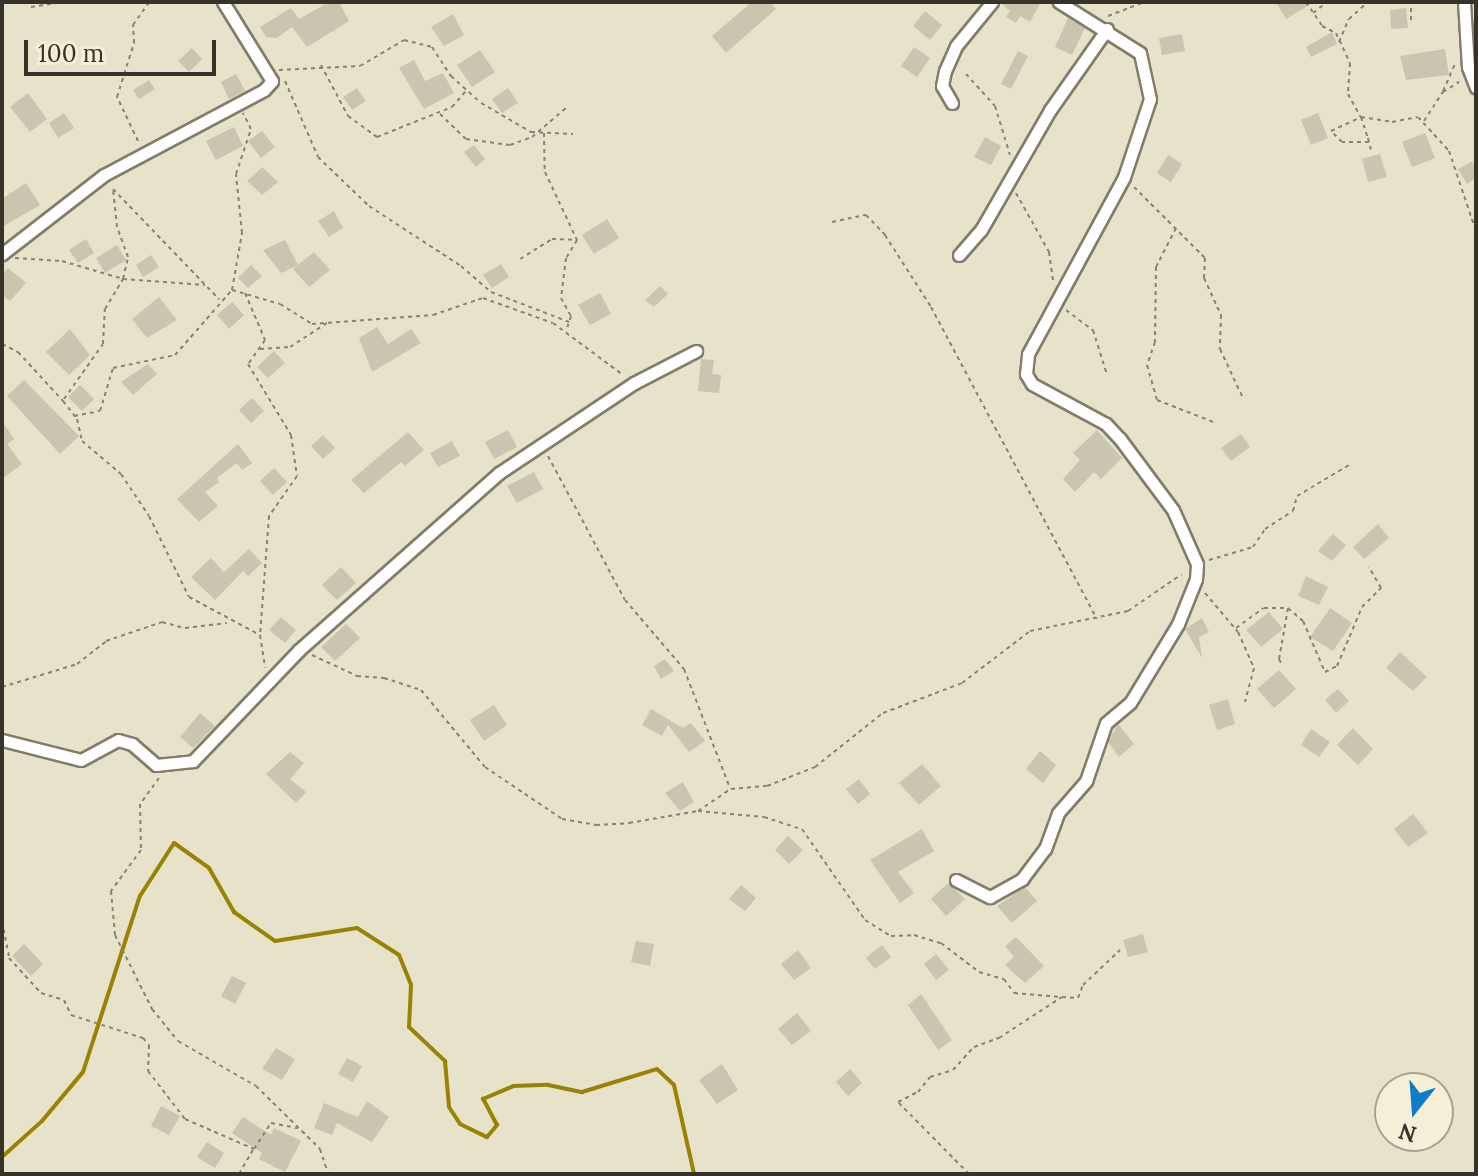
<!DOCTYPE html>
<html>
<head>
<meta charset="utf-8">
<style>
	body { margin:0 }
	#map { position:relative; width:1478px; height:1176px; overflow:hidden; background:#e7e2ca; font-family:Lora,serif }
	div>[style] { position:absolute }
	.stream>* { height:4px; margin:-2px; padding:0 2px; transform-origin:2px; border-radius:2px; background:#9a8203 }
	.building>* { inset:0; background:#cac5ae }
	.path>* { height:2px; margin-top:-1px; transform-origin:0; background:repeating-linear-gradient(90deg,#878474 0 4px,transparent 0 8px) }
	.roads { filter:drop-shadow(2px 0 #827d68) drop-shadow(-2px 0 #827d68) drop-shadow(0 2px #827d68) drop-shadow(0 -2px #827d68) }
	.street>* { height:11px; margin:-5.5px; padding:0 5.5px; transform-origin:5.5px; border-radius:5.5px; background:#fff }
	span { translate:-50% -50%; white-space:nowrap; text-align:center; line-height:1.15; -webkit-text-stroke:7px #f5efd7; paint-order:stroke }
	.frame { position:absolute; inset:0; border:4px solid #35332a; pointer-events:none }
	.north { position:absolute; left:1374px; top:1072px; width:80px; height:80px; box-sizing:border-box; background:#f5efd7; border:2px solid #a8a492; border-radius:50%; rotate:197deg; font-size:22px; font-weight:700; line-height:32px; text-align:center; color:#35332a }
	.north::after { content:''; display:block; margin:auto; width:28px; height:36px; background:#0e7dc7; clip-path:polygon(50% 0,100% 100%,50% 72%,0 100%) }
	.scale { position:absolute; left:24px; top:40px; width:192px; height:36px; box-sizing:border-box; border:4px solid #35332a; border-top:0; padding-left:10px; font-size:24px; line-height:28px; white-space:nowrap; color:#35332a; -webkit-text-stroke:6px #f5efd7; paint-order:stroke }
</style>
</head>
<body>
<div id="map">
	<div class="stream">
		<i style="left:2px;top:1157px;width:54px;rotate:-42deg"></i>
		<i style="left:42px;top:1121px;width:64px;rotate:-50.1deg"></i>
		<i style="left:83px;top:1072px;width:185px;rotate:-72.1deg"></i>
		<i style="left:140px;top:896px;width:63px;rotate:-57.3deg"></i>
		<i style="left:174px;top:843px;width:43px;rotate:35.5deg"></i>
		<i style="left:209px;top:868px;width:51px;rotate:60.4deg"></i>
		<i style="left:234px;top:912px;width:50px;rotate:35.3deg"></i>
		<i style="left:275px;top:941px;width:83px;rotate:-9deg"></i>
		<i style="left:357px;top:928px;width:50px;rotate:32.7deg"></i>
		<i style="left:399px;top:955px;width:32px;rotate:68deg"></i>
		<i style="left:411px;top:985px;width:42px;rotate:92.7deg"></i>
		<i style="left:409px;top:1027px;width:50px;rotate:43.4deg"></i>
		<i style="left:445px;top:1061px;width:46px;rotate:85deg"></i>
		<i style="left:449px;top:1107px;width:20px;rotate:57deg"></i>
		<i style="left:460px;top:1124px;width:30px;rotate:26deg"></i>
		<i style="left:487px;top:1137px;width:16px;rotate:-50deg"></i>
		<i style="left:497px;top:1125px;width:30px;rotate:-118deg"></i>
		<i style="left:483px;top:1099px;width:33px;rotate:-23deg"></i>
		<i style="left:513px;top:1086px;width:35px;rotate:-2deg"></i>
		<i style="left:548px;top:1085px;width:35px;rotate:12deg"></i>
		<i style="left:582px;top:1092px;width:78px;rotate:-17deg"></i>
		<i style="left:657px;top:1069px;width:23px;rotate:43deg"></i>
		<i style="left:674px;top:1085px;width:91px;rotate:77.3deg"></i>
	</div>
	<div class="building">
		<i style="clip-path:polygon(329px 2px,339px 2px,349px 21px,307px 47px,292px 27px,277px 38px,266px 37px,260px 27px,291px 8px,299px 19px)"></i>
		<i style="clip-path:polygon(752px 2px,770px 2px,776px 9px,726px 53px,712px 36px)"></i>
		<i style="clip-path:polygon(1000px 2px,1041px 2px,1030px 22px,1020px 16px,1016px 23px,1006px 17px,1010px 11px)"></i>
		<i style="clip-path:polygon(1276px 2px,1314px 2px,1286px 19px)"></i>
		<i style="clip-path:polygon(1406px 8px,1408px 28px,1391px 29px,1390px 10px)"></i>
		<i style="clip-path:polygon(925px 11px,942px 25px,930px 40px,913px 26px)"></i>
		<i style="clip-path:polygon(453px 14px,464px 35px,444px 46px,431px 27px)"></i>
		<i style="clip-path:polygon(1068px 18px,1085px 28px,1072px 55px,1055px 47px)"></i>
		<i style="clip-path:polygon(1332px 32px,1337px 44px,1311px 57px,1306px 47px)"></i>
		<i style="clip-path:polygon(1182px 34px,1185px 51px,1162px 55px,1159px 38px)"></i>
		<i style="clip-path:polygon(914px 47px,930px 58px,917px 77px,901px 66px)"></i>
		<i style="clip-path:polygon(192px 48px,202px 59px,189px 72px,178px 61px)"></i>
		<i style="clip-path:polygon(1445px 49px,1449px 75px,1406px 80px,1400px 56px)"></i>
		<i style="clip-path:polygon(480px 50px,495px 72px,472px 87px,457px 65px)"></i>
		<i style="clip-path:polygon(1018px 51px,1028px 56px,1011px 89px,1001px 84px)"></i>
		<i style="clip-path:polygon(414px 60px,425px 81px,443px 73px,454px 93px,424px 109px,399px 68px)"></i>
		<i style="clip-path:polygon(236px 74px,245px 91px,229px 99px,221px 82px)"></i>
		<i style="clip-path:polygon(149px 80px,155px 89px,139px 99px,133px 90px)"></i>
		<i style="clip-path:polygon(357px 88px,366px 101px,352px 110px,343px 97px)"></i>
		<i style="clip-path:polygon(508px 88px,518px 103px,502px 113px,492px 99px)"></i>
		<i style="clip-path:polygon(28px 93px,47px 119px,30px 132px,10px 107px)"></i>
		<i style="clip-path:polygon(64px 113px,74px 128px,58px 138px,49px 123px)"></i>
		<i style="clip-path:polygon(1318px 113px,1328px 138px,1311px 145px,1301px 120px)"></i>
		<i style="clip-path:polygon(234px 127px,243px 146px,216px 160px,206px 141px)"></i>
		<i style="clip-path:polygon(262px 131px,275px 147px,261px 158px,248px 141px)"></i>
		<i style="clip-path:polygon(1425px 133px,1435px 158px,1412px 167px,1402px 142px)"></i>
		<i style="clip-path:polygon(985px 137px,1001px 146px,991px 165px,974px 157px)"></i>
		<i style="clip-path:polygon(474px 145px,485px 159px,476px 167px,464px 152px)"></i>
		<i style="clip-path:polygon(1380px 154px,1387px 177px,1368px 182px,1362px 159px)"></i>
		<i style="clip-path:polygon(1168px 155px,1182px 164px,1171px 182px,1157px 173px)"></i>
		<i style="clip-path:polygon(1473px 161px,1476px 178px,1467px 184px,1458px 169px)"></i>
		<i style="clip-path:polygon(262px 167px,278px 182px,262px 195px,247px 181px)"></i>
		<i style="clip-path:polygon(26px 183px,40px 205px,2px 227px,2px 199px)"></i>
		<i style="clip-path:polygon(334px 211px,343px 228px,329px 237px,318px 221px)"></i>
		<i style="clip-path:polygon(607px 219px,619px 238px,594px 254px,582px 235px)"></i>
		<i style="clip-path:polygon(86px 239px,94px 253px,78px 263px,69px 250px)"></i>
		<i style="clip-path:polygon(285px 240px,298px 265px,281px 273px,263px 250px)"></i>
		<i style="clip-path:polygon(117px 245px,126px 260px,105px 273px,96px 258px)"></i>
		<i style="clip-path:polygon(314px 252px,330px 270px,309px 287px,293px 269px)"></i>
		<i style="clip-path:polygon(151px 255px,159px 267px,143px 277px,136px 265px)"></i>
		<i style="clip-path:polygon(501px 264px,509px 277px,492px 288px,483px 275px)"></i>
		<i style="clip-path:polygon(251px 265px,262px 276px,248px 288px,238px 278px)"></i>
		<i style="clip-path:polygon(8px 268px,26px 283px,10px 301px,2px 295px,2px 275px)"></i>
		<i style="clip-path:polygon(660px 286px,668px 294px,654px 307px,645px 300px)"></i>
		<i style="clip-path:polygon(600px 293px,611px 314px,590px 325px,578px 305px)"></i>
		<i style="clip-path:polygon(159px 297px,177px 320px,147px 338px,132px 319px)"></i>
		<i style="clip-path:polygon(232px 302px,244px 315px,229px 329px,217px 315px)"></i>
		<i style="clip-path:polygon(377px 327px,388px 344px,411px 329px,421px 343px,372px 372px,359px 338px)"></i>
		<i style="clip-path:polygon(70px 329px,90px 355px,69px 375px,46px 352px)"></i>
		<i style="clip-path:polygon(274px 351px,285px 363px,268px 378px,257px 367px)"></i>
		<i style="clip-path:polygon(701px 359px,714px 360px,712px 374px,721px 375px,719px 393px,698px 391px)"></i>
		<i style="clip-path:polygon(148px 364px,157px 374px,133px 395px,121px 382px)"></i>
		<i style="clip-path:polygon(24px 380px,79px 436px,60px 454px,7px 396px)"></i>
		<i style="clip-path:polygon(80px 385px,94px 399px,82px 411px,68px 397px)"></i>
		<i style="clip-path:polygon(252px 398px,264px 411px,251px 423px,239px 410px)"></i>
		<i style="clip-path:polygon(2px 421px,14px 439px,7px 444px,22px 464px,2px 479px)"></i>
		<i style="clip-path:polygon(508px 430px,517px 447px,494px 459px,485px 442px)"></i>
		<i style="clip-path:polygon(1097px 430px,1122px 458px,1101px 479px,1094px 472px,1075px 492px,1063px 479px,1080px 460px,1073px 453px)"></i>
		<i style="clip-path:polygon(408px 432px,424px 450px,405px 466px,401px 462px,364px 493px,351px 480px)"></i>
		<i style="clip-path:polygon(1241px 434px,1250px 447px,1231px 461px,1221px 448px)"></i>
		<i style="clip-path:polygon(323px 435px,335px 448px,323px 459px,311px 446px)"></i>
		<i style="clip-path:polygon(452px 441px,460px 456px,438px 467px,430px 453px)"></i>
		<i style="clip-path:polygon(238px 444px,252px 463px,242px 470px,237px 463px,217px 478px,219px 482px,205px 492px,218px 506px,199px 522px,177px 499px)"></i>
		<i style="clip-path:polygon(274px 468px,287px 482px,273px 495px,260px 481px)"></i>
		<i style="clip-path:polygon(534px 472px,543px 489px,517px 503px,507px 486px)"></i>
		<i style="clip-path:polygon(1378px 524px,1389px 538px,1364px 559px,1353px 547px)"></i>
		<i style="clip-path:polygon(1333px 534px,1346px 545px,1332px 561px,1318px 551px)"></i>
		<i style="clip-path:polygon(249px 549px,262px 563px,248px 576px,243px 571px,215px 600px,191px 577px,211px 558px,224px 572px)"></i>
		<i style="clip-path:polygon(341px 567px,356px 583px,337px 600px,322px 585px)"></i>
		<i style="clip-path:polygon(1306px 576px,1328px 587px,1319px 605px,1298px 596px)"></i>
		<i style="clip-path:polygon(1330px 608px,1352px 623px,1333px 651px,1310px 637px)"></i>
		<i style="clip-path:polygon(1269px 612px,1283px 629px,1261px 647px,1246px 630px)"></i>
		<i style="clip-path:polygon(281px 617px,296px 630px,285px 643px,269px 630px)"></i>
		<i style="clip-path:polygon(1202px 618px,1209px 632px,1199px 637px,1202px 658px,1185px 629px)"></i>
		<i style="clip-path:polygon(346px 624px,360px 638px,335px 661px,321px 647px)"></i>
		<i style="clip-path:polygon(1400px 652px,1427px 677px,1413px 691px,1386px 668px)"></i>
		<i style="clip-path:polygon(665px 659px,674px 671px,661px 679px,654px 666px)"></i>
		<i style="clip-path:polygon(1279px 670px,1296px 689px,1274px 708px,1257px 689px)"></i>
		<i style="clip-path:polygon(1338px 689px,1349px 701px,1336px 713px,1325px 700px)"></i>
		<i style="clip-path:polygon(1228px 699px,1235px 724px,1217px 730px,1209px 705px)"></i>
		<i style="clip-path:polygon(494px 705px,507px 725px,484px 741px,470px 720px)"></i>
		<i style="clip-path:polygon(651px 709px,683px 728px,691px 723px,705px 741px,689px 752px,668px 725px,662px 736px,642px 725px)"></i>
		<i style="clip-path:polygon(200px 713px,215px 726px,193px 748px,180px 737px)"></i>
		<i style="clip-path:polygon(1118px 724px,1134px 744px,1119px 757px,1108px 742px)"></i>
		<i style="clip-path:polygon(1353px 728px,1373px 749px,1358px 765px,1337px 745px)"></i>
		<i style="clip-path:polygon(1311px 729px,1330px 742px,1319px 757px,1301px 745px)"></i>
		<i style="clip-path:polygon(1040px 751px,1056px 765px,1043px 783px,1026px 769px)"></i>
		<i style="clip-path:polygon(290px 752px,304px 763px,290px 779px,306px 792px,296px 803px,266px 774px)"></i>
		<i style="clip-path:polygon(922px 764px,941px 786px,919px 805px,899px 783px)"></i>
		<i style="clip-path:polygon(859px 779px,870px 794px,858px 804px,846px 789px)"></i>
		<i style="clip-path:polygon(683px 782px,694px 802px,680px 811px,665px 793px)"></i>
		<i style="clip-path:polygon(1413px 814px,1428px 833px,1408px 847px,1394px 829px)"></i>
		<i style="clip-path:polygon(922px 829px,934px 851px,898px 872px,914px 893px,900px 903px,870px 860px)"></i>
		<i style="clip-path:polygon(788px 836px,803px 850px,789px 864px,775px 850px)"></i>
		<i style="clip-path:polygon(948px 883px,965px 899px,946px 916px,931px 899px)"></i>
		<i style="clip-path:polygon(741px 885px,756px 898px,745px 911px,729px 899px)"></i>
		<i style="clip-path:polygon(1025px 887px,1037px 901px,1012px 923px,997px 906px)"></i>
		<i style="clip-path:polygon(1143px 934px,1148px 952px,1128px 957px,1123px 940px)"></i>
		<i style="clip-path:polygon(1016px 937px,1044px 966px,1025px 983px,1005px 965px,1014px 957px,1005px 946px)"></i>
		<i style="clip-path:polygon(636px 941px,654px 944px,650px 966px,631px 962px)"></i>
		<i style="clip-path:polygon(24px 944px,43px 964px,31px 976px,12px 956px)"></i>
		<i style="clip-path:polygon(882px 945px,891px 957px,875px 969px,866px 958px)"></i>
		<i style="clip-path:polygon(798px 950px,811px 968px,794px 980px,781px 964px)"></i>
		<i style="clip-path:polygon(936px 954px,949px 970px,936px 980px,924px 964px)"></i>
		<i style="clip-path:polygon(232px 976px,246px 983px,235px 1004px,221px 996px)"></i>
		<i style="clip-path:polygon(921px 994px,952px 1040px,938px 1050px,908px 1005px)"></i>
		<i style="clip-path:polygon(797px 1013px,811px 1031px,792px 1045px,778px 1029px)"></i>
		<i style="clip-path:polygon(276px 1048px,295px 1059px,282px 1080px,262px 1069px)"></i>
		<i style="clip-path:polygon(347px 1058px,362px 1066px,353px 1082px,338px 1074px)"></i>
		<i style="clip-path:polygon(722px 1064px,738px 1090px,717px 1104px,699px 1080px)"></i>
		<i style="clip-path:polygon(850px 1069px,862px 1083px,848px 1096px,836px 1082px)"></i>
		<i style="clip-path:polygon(367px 1101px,389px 1117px,372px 1142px,337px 1123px,332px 1135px,314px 1128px,324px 1103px,358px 1117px)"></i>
		<i style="clip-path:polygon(161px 1106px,180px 1116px,169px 1135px,151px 1126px)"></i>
		<i style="clip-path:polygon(243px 1117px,271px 1135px,274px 1128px,301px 1141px,285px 1172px,259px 1159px,262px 1153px,232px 1133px)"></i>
		<i style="clip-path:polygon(207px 1142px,224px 1153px,215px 1168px,197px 1157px)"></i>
	</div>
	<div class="path">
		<i style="left:1306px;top:2px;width:29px;rotate:56deg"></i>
		<i style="left:1322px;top:26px;width:16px;rotate:27deg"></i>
		<i style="left:1336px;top:33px;width:33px;rotate:65deg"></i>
		<i style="left:1350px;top:63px;width:31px;rotate:94deg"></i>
		<i style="left:1348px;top:94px;width:26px;rotate:61deg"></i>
		<i style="left:1361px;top:117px;width:31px;rotate:9deg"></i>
		<i style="left:1392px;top:122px;width:26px;rotate:-11deg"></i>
		<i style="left:1418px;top:117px;width:46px;rotate:47.6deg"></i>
		<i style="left:1449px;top:151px;width:84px;rotate:71.4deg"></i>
		<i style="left:31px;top:7px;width:32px;rotate:-9deg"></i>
		<i style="left:1313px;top:13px;width:18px;rotate:-38deg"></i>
		<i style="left:1108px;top:16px;width:40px;rotate:-21deg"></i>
		<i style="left:1411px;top:20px;width:18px;rotate:-90deg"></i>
		<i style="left:1339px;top:42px;width:25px;rotate:-67deg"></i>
		<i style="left:1349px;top:19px;width:25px;rotate:-42deg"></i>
		<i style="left:321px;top:65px;width:58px;rotate:62.1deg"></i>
		<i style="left:348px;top:116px;width:36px;rotate:36deg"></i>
		<i style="left:377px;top:137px;width:81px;rotate:-21.8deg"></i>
		<i style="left:452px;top:107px;width:21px;rotate:-49deg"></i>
		<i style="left:279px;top:70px;width:81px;rotate:-2.8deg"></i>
		<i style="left:360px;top:66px;width:51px;rotate:-30.6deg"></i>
		<i style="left:404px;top:40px;width:29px;rotate:14deg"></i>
		<i style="left:432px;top:47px;width:35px;rotate:57deg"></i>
		<i style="left:451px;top:76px;width:40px;rotate:42deg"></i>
		<i style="left:481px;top:103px;width:58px;rotate:30.1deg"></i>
		<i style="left:531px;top:132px;width:42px;rotate:2.7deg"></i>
		<i style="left:966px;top:74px;width:43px;rotate:47.8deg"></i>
		<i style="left:995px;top:106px;width:51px;rotate:73deg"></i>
		<i style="left:285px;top:81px;width:83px;rotate:66.5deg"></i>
		<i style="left:318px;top:157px;width:71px;rotate:43.9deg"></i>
		<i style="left:369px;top:206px;width:110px;rotate:33.1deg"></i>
		<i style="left:461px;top:266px;width:40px;rotate:41deg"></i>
		<i style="left:491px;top:292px;width:84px;rotate:21deg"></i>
		<i style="left:1443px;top:91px;width:30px;rotate:-66deg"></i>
		<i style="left:440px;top:114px;width:36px;rotate:44deg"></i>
		<i style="left:466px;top:139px;width:44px;rotate:7.8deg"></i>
		<i style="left:510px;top:145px;width:23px;rotate:-20deg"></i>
		<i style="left:532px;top:137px;width:45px;rotate:-40.5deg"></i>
		<i style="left:1424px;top:121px;width:35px;rotate:-57deg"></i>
		<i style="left:1443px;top:92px;width:19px;rotate:-32deg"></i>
		<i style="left:544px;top:133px;width:39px;rotate:89deg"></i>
		<i style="left:545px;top:172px;width:75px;rotate:64.8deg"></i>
		<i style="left:577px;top:240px;width:21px;rotate:121deg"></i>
		<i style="left:566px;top:258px;width:40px;rotate:97.1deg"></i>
		<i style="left:561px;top:298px;width:21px;rotate:61deg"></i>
		<i style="left:571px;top:316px;width:16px;rotate:108deg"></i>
		<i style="left:138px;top:141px;width:49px;rotate:-115.5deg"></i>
		<i style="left:117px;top:97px;width:57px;rotate:-72.5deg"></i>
		<i style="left:134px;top:43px;width:18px;rotate:-93deg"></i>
		<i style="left:133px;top:25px;width:28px;rotate:-55deg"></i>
		<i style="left:1369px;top:142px;width:27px;rotate:180deg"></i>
		<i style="left:1342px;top:142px;width:16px;rotate:-135deg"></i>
		<i style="left:1331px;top:131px;width:33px;rotate:-25deg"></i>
		<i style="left:1361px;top:117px;width:22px;rotate:72deg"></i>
		<i style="left:1368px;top:138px;width:12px;rotate:76deg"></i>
		<i style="left:1134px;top:187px;width:100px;rotate:45deg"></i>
		<i style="left:1205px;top:258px;width:20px;rotate:93deg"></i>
		<i style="left:1204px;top:278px;width:41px;rotate:65.3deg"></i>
		<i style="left:1221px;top:315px;width:34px;rotate:92deg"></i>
		<i style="left:1220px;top:349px;width:52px;rotate:64.9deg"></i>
		<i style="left:113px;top:189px;width:153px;rotate:46.1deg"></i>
		<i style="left:1016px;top:193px;width:68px;rotate:60.8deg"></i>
		<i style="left:1049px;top:252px;width:29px;rotate:82deg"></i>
		<i style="left:832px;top:222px;width:35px;rotate:-12deg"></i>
		<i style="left:866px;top:215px;width:28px;rotate:46deg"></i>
		<i style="left:885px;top:235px;width:85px;rotate:57.4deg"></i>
		<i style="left:931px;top:307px;width:353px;rotate:62deg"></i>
		<i style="left:1176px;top:228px;width:44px;rotate:117.1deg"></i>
		<i style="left:1156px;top:267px;width:75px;rotate:90.8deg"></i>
		<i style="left:1155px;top:342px;width:24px;rotate:109deg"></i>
		<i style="left:1147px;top:365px;width:36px;rotate:74deg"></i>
		<i style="left:1157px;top:400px;width:63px;rotate:21.3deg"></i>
		<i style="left:15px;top:258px;width:47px;rotate:3.7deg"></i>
		<i style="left:62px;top:261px;width:64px;rotate:16.4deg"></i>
		<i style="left:123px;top:279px;width:82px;rotate:4.2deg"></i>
		<i style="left:520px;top:259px;width:38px;rotate:-32deg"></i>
		<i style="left:552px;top:239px;width:24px;rotate:2deg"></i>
		<i style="left:232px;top:290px;width:58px;rotate:-80deg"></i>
		<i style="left:242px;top:233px;width:59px;rotate:-95.8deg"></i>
		<i style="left:236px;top:174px;width:47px;rotate:-71.6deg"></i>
		<i style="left:251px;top:129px;width:18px;rotate:-117deg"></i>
		<i style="left:245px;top:293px;width:51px;rotate:66.9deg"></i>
		<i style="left:265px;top:340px;width:29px;rotate:125deg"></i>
		<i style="left:248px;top:364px;width:83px;rotate:58.8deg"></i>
		<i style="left:291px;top:435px;width:41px;rotate:81.7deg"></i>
		<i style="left:297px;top:476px;width:49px;rotate:125deg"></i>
		<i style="left:269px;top:516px;width:119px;rotate:94.3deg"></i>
		<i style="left:260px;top:635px;width:33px;rotate:81deg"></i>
		<i style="left:1066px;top:310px;width:34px;rotate:37deg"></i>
		<i style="left:1093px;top:330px;width:47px;rotate:72.7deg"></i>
		<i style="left:2px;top:344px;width:18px;rotate:27deg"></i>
		<i style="left:18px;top:352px;width:67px;rotate:47.4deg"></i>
		<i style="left:63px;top:401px;width:23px;rotate:52deg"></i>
		<i style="left:77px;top:419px;width:23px;rotate:77deg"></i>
		<i style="left:82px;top:441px;width:51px;rotate:40.2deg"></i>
		<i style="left:121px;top:474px;width:50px;rotate:56.3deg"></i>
		<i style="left:149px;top:516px;width:90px;rotate:63.7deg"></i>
		<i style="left:189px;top:597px;width:81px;rotate:28.2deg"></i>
		<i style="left:260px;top:349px;width:30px;rotate:-4deg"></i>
		<i style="left:290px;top:347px;width:48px;rotate:-33deg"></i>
		<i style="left:64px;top:399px;width:67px;rotate:-54.7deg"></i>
		<i style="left:103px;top:344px;width:35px;rotate:-87deg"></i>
		<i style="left:105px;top:309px;width:35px;rotate:-59deg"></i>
		<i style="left:123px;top:279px;width:23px;rotate:-77deg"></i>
		<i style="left:128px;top:257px;width:32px;rotate:-110deg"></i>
		<i style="left:117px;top:227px;width:38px;rotate:-96deg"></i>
		<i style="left:74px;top:416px;width:26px;rotate:-11deg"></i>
		<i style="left:100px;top:411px;width:45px;rotate:-73.2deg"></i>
		<i style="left:113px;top:368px;width:63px;rotate:-11.8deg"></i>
		<i style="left:175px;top:355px;width:86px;rotate:-48.8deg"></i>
		<i style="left:232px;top:290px;width:50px;rotate:16.3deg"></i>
		<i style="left:280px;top:304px;width:38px;rotate:32deg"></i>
		<i style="left:312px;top:324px;width:121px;rotate:-4.3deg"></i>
		<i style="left:433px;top:315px;width:53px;rotate:-18.8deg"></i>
		<i style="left:483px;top:298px;width:74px;rotate:19.7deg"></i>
		<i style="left:553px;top:323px;width:87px;rotate:36.6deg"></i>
		<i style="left:548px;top:456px;width:163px;rotate:61.9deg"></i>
		<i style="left:625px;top:600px;width:91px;rotate:49.5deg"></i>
		<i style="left:684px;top:669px;width:128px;rotate:68.9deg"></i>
		<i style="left:1209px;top:560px;width:46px;rotate:-16.5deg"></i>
		<i style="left:1253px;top:547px;width:22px;rotate:-56deg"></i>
		<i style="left:1265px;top:529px;width:33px;rotate:-33deg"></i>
		<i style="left:1293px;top:511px;width:16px;rotate:-75deg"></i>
		<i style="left:1297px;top:496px;width:61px;rotate:-30.8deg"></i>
		<i style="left:1205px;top:593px;width:51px;rotate:49.8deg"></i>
		<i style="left:1238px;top:632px;width:39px;rotate:66deg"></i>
		<i style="left:1254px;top:668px;width:35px;rotate:105deg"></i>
		<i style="left:1288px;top:608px;width:20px;rotate:41deg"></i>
		<i style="left:1303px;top:621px;width:56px;rotate:66.7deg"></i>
		<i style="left:1325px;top:672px;width:13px;rotate:-27deg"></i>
		<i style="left:1337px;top:666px;width:64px;rotate:-67deg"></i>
		<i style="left:1362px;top:607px;width:27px;rotate:-45deg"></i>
		<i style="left:1381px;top:588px;width:24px;rotate:-120deg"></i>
		<i style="left:1236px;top:628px;width:34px;rotate:-36deg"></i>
		<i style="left:1264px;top:608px;width:24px"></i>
		<i style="left:1288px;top:608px;width:52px;rotate:100deg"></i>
		<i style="left:1279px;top:659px;width:7px;rotate:63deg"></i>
		<i style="left:312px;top:655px;width:50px;rotate:25deg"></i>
		<i style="left:357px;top:676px;width:27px;rotate:4deg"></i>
		<i style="left:384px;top:678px;width:39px;rotate:18deg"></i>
		<i style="left:421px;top:690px;width:100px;rotate:50.3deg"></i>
		<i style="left:485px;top:767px;width:93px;rotate:34deg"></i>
		<i style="left:562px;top:819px;width:35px;rotate:10deg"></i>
		<i style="left:596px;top:825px;width:33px;rotate:-3deg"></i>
		<i style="left:629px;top:823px;width:70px;rotate:-9.9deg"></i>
		<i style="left:698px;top:811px;width:40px;rotate:-34deg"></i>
		<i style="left:731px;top:789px;width:36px;rotate:-5deg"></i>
		<i style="left:767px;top:786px;width:52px;rotate:-21.6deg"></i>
		<i style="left:815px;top:767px;width:87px;rotate:-38.5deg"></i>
		<i style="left:883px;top:713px;width:85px;rotate:-20.8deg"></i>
		<i style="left:962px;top:683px;width:86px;rotate:-37.4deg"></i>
		<i style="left:1030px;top:631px;width:100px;rotate:-11.5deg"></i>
		<i style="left:1128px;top:611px;width:65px;rotate:-34.4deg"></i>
		<i style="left:2px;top:687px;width:78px;rotate:-17deg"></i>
		<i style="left:77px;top:664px;width:37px;rotate:-38deg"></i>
		<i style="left:106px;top:641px;width:59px;rotate:-18.7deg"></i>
		<i style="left:162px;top:622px;width:24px;rotate:15deg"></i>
		<i style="left:185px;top:628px;width:42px;rotate:-6.8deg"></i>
		<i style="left:159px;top:778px;width:32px;rotate:126deg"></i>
		<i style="left:140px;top:804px;width:46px;rotate:88.8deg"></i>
		<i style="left:141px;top:850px;width:51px;rotate:126.2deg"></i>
		<i style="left:111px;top:891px;width:44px;rotate:84.8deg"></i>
		<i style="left:115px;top:935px;width:83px;rotate:63.4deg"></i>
		<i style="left:152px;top:1009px;width:41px;rotate:50.9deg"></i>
		<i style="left:178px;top:1041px;width:90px;rotate:30deg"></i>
		<i style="left:256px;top:1086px;width:90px;rotate:44.5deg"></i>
		<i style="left:320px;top:1149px;width:26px;rotate:72deg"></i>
		<i style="left:698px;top:811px;width:66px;rotate:5.2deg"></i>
		<i style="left:764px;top:817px;width:40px;rotate:18deg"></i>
		<i style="left:802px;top:829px;width:111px;rotate:55.3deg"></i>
		<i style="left:865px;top:920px;width:31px;rotate:32deg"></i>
		<i style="left:891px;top:936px;width:23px;rotate:-2deg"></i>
		<i style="left:914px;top:935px;width:28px;rotate:17deg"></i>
		<i style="left:941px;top:943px;width:48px;rotate:37.3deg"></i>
		<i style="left:979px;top:972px;width:26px;rotate:16deg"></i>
		<i style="left:1004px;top:979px;width:17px;rotate:54deg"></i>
		<i style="left:1014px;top:993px;width:48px;rotate:4.8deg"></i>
		<i style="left:2px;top:921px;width:38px;rotate:79deg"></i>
		<i style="left:9px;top:958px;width:47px;rotate:47.6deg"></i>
		<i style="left:41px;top:993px;width:24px;rotate:17deg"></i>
		<i style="left:64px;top:1000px;width:17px;rotate:65deg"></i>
		<i style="left:71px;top:1015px;width:76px;rotate:17.7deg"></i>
		<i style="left:143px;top:1038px;width:9px;rotate:49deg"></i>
		<i style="left:149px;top:1045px;width:26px;rotate:92deg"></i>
		<i style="left:148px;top:1071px;width:61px;rotate:52.4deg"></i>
		<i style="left:185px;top:1119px;width:75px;rotate:23.5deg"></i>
		<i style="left:254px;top:1149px;width:31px;rotate:-57deg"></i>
		<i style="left:271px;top:1123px;width:32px;rotate:11deg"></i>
		<i style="left:239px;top:1174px;width:28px;rotate:-60deg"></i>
		<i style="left:969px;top:1174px;width:101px;rotate:-134.6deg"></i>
		<i style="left:898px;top:1102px;width:22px;rotate:-27deg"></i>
		<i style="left:918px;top:1092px;width:19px;rotate:-51deg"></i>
		<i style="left:930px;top:1077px;width:24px;rotate:-17deg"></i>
		<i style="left:953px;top:1070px;width:31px;rotate:-48deg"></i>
		<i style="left:974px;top:1047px;width:27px;rotate:-20deg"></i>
		<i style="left:999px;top:1038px;width:75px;rotate:-33.1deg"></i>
		<i style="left:1062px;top:997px;width:16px;rotate:4deg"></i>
		<i style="left:1078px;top:998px;width:14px;rotate:-69deg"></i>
		<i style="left:1083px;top:985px;width:51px;rotate:-43.4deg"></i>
	</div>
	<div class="roads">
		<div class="street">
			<i style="left:1464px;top:2px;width:65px;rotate:86.5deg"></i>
			<i style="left:1468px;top:67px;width:22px;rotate:69deg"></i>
			<i style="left:952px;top:103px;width:20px;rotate:-120deg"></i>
			<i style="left:942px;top:86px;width:15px;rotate:-79deg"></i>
			<i style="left:945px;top:71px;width:27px;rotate:-66deg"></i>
			<i style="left:956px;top:46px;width:57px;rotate:-50.7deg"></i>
			<i style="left:2px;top:254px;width:129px;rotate:-37.8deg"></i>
			<i style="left:104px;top:175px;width:181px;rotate:-28deg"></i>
			<i style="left:264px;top:90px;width:12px;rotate:-48deg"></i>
			<i style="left:272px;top:81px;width:93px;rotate:-121.8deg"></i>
			<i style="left:959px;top:255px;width:33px;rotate:-49deg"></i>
			<i style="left:981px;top:230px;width:138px;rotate:-60.1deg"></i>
			<i style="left:1050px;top:110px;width:99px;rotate:-54.9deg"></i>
			<i style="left:2px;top:740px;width:81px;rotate:14.2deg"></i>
			<i style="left:81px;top:760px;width:42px;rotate:-28.4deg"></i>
			<i style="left:118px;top:740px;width:15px;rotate:16deg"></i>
			<i style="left:132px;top:744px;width:32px;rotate:41deg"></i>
			<i style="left:156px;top:765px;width:37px;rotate:-6deg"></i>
			<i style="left:193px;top:761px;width:153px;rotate:-46.3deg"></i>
			<i style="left:299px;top:650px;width:267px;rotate:-41.5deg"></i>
			<i style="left:499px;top:473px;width:162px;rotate:-33.7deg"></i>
			<i style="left:634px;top:383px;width:70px;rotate:-27.3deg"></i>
			<i style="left:956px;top:880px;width:38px;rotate:27deg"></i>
			<i style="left:990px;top:897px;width:37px;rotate:-29deg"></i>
			<i style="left:1022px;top:879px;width:38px;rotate:-53deg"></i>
			<i style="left:1045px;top:849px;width:38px;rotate:-70deg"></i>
			<i style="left:1058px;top:813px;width:43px;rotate:-48.8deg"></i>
			<i style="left:1086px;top:781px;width:61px;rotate:-71deg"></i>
			<i style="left:1106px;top:723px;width:31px;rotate:-40deg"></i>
			<i style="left:1130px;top:703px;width:92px;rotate:-58.7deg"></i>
			<i style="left:1178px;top:624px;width:48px;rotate:-68.2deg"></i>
			<i style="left:1196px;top:579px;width:15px;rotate:-86deg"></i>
			<i style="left:1197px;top:564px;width:59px;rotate:-114deg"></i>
			<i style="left:1173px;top:510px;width:89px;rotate:-126.7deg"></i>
			<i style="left:1120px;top:439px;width:21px;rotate:-133deg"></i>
			<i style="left:1106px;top:424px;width:84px;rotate:-151.6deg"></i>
			<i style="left:1032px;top:384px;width:12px;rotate:-121deg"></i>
			<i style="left:1026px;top:374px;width:20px;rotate:-84deg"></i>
			<i style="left:1028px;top:354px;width:201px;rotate:-61.5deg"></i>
			<i style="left:1124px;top:177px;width:82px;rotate:-71.6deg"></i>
			<i style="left:1150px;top:99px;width:47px;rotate:-102.3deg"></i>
			<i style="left:1140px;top:53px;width:96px;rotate:-147.8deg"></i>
		</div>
	</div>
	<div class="frame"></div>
	<div class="north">N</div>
	<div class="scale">100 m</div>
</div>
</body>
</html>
